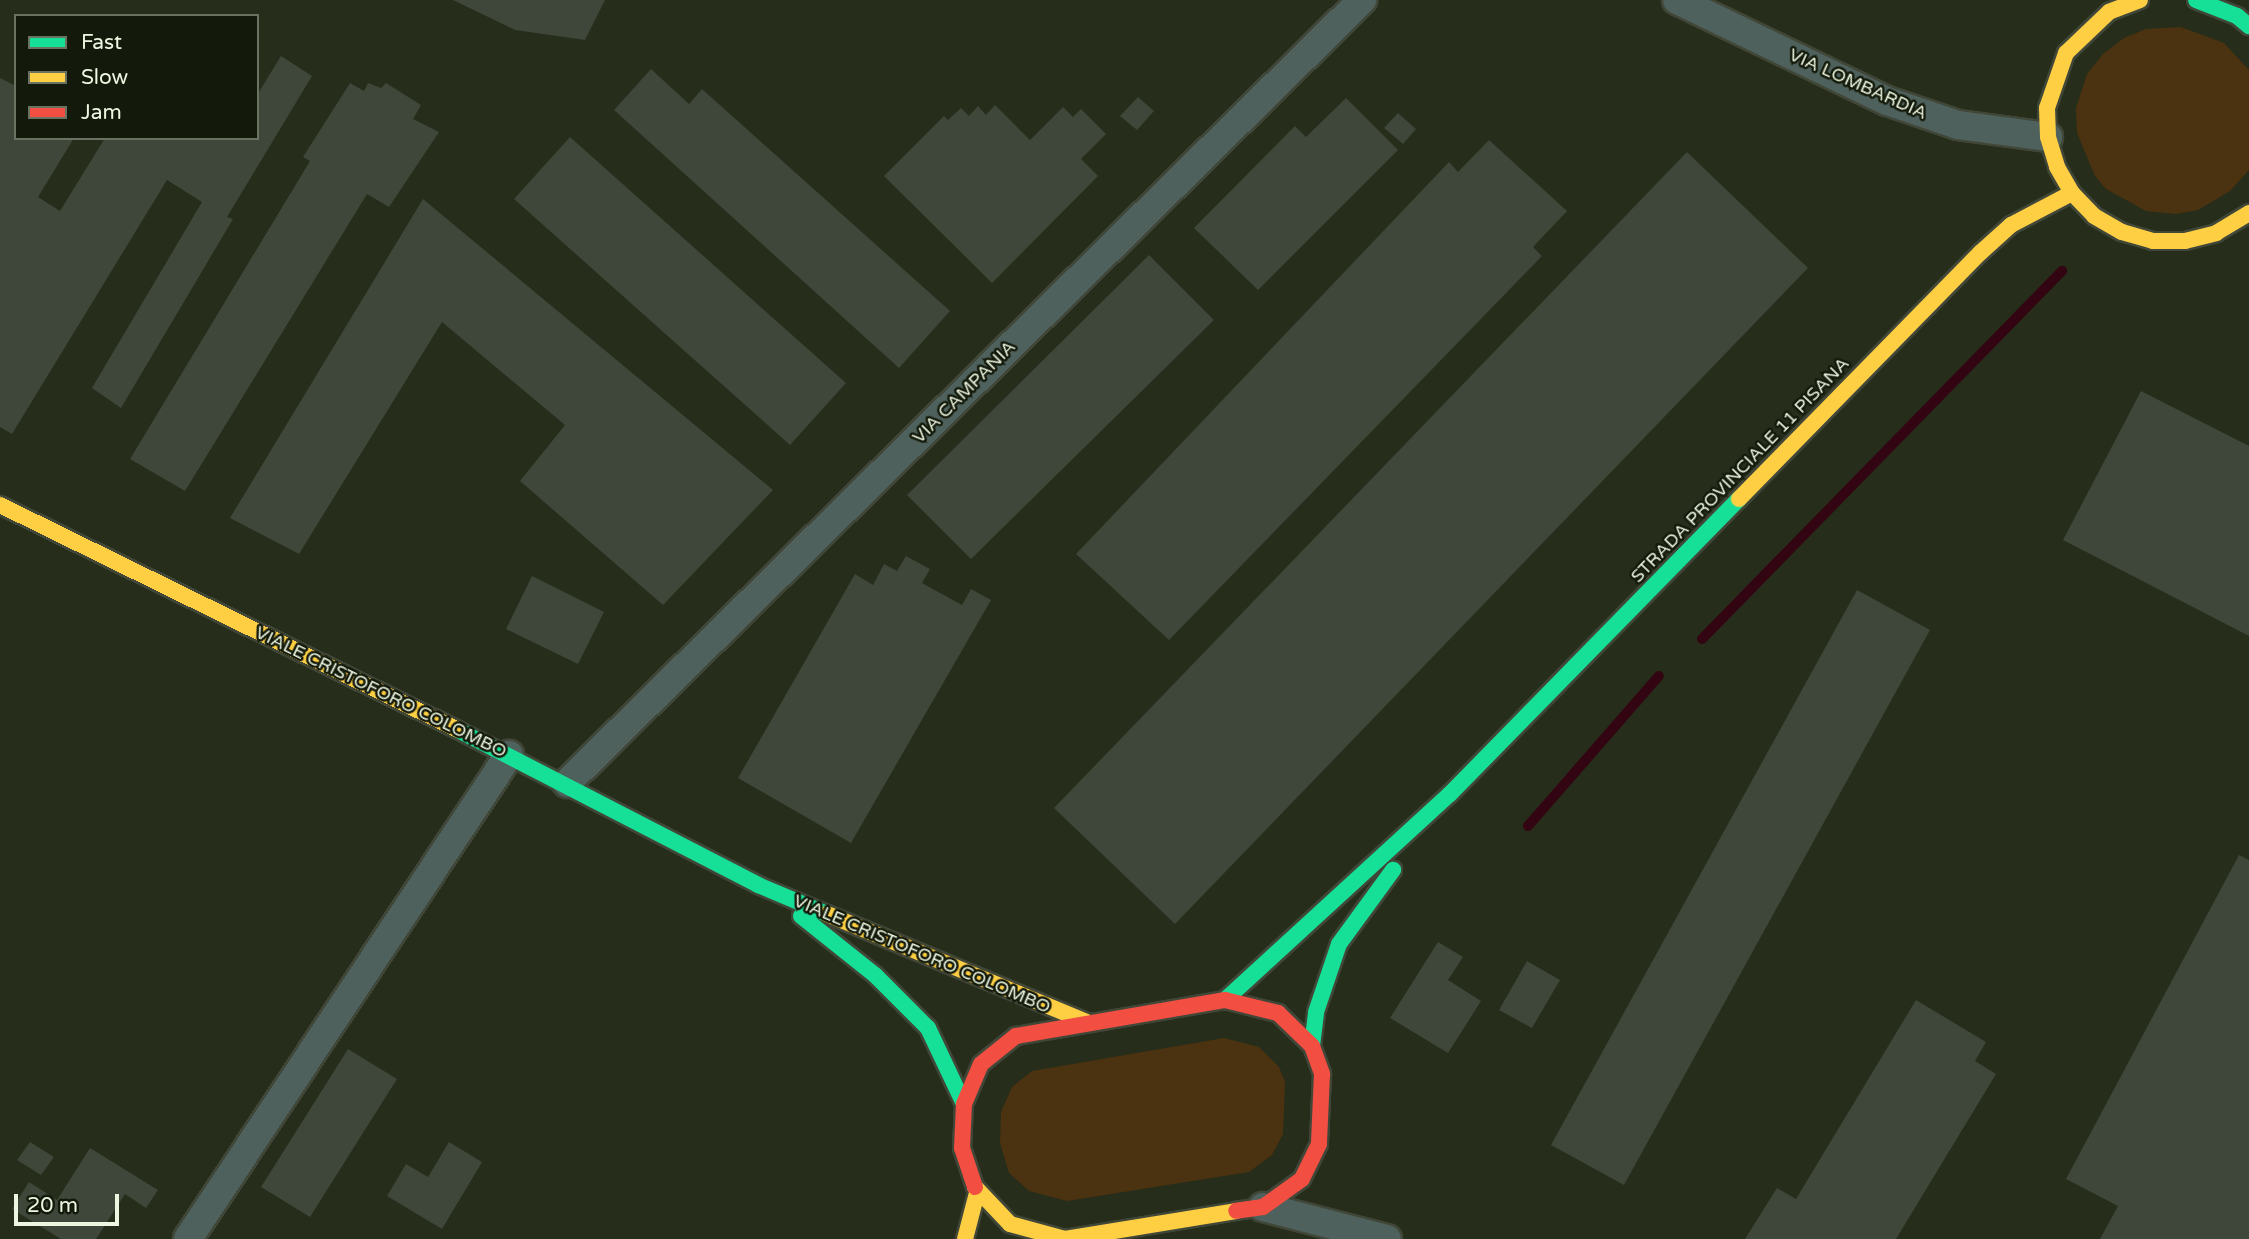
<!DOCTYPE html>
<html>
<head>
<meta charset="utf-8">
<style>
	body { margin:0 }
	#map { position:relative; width:2249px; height:1239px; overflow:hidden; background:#262d1a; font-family:"Varela Round",sans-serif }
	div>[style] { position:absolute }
	.green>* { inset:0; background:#4b3210 }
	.stream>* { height:10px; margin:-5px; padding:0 5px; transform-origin:5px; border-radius:5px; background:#330512 }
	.building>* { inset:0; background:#3e4739 }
	.roads { filter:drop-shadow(2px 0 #414738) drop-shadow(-2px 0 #414738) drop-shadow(0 2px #414738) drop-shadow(0 -2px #414738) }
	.street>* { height:28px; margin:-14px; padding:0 14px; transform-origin:14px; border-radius:14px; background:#4e615c }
	.fast>* { height:16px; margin:-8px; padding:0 8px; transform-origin:8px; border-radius:8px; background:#16e098 }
	.slow>* { height:16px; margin:-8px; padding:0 8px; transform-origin:8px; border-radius:8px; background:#ffcf43 }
	.jam>* { height:16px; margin:-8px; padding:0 8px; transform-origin:8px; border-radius:8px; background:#f24e42 }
	span { translate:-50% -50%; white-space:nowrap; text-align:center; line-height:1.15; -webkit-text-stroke:5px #141a0b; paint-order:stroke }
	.street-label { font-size:18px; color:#ecf6e1 }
	.legend { position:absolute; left:14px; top:14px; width:245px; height:126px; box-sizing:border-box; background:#141a0b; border:2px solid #6a7261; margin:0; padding:9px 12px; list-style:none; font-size:21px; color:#ecf6e1 }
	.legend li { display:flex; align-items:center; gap:14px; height:35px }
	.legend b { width:35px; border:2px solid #6a7261 }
	.scale { position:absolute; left:14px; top:1194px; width:105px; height:32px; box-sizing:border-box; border:4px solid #ecf6e1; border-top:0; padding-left:9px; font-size:21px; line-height:24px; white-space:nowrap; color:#ecf6e1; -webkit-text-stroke:5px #141a0b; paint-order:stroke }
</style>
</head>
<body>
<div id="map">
	<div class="green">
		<i style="clip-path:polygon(2181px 27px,2224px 43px,2249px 70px,2249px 170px,2230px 191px,2198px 210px,2176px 214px,2146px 211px,2106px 189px,2095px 176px,2077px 133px,2076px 108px,2087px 74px,2103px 54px,2124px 38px,2146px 29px)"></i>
		<i style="clip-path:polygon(1224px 1038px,1259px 1047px,1279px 1067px,1285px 1082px,1283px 1134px,1272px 1155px,1249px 1172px,1067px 1201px,1029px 1191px,1009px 1173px,1000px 1143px,1001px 1112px,1012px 1087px,1032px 1071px)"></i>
	</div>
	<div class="stream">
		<i style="left:1702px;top:639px;width:515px;rotate:-45.63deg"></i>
		<i style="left:1528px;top:826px;width:199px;rotate:-48.9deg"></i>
	</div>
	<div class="building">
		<i style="clip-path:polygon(453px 0,605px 0,585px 40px,515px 30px)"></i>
		<i style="clip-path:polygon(281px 56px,312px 76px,227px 217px,233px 219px,121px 408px,92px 388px,202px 202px,167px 180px,12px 434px,0 427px,0 78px,16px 86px,16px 138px,74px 138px,38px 197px,60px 211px,105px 138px,257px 138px,257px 95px)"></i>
		<i style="clip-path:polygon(651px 69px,689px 104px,702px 89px,950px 311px,899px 368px,614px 110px)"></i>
		<i style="clip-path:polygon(350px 83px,364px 91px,368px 83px,381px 88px,386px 83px,421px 105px,413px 119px,439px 132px,389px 207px,367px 194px,185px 491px,130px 459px,310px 161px,303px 157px)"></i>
		<i style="clip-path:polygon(1138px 97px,1154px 111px,1137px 130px,1120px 116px)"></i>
		<i style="clip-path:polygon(1346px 98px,1398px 150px,1258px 290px,1194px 228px,1295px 126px,1306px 137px)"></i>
		<i style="clip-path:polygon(995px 105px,1030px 140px,1063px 107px,1073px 117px,1081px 109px,1106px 134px,1081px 159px,1098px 176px,992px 283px,884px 176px,944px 116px,948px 120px,961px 108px,969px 116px,978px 106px,986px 115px)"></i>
		<i style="clip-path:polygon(1398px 113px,1416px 129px,1403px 144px,1384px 128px)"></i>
		<i style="clip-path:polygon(570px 137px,846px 383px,790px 445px,514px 199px)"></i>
		<i style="clip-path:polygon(1489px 140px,1567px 211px,1533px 247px,1542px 256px,1169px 640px,1076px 554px,1449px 162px,1458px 172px)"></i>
		<i style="clip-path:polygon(1687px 152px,1808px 268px,1175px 924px,1054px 808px)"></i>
		<i style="clip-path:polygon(423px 199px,773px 490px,663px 605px,520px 481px,565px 425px,442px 322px,299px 554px,230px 518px)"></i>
		<i style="clip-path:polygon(1149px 255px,1214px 320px,971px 559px,907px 495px)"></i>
		<i style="clip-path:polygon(2141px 391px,2249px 446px,2249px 636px,2063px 540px)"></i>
		<i style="clip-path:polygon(906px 556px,930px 569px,922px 583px,962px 605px,971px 589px,991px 600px,851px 843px,738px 778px,855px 574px,873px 585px,884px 564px,897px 571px)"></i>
		<i style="clip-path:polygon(532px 576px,604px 612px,578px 664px,506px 629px)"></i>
		<i style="clip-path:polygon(1857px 590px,1930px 630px,1624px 1185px,1551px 1145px)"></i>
		<i style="clip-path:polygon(2239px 855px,2249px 860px,2249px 1239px,2100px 1239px,2118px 1206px,2066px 1179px)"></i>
		<i style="clip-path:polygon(1438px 942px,1463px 957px,1448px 980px,1481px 1001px,1448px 1053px,1390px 1018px)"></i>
		<i style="clip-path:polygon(1527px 961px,1560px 980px,1532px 1028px,1499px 1010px)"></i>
		<i style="clip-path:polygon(1916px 1000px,1986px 1042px,1975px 1061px,1996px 1074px,1896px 1239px,1745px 1239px,1777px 1188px,1796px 1199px)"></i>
		<i style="clip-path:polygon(348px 1049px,397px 1079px,310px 1217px,261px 1187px)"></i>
		<i style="clip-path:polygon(30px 1142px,54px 1157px,41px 1175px,17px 1160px)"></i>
		<i style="clip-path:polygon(449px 1142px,482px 1162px,442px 1229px,387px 1196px,406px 1164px,428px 1177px)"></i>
		<i style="clip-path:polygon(90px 1148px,158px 1190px,146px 1208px,125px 1194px,96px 1239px,61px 1239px,12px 1209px,29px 1182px,57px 1200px)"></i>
	</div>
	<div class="roads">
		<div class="street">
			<i style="left:1677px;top:0;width:233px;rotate:25.7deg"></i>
			<i style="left:1887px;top:101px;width:75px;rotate:18.7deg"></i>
			<i style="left:1958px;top:125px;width:91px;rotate:7.6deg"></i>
			<i style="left:567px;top:783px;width:1116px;rotate:-44.56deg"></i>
			<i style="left:1263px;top:1207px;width:128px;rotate:14.5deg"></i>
			<i style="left:188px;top:1239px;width:581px;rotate:-56.45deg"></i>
		</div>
		<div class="fast">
			<i style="left:2196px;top:0;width:44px;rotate:21.3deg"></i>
			<i style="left:2237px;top:16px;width:16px;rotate:40deg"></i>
			<i style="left:458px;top:730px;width:338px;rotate:27.3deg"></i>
			<i style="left:758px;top:885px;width:75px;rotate:22.8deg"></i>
			<i style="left:801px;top:916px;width:95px;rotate:38.6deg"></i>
			<i style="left:875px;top:975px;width:75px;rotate:45deg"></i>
			<i style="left:928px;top:1028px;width:84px;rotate:64.7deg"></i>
			<i style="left:1225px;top:1000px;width:305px;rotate:-42.5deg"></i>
			<i style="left:1450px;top:794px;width:413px;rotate:-45.6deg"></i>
			<i style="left:1312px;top:1046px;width:34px;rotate:-83deg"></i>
			<i style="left:1316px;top:1012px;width:72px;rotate:-71.3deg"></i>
			<i style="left:1339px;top:944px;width:92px;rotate:-53.9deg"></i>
		</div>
		<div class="slow">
			<i style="left:2140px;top:0;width:33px;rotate:159deg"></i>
			<i style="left:2109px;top:12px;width:59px;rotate:136.4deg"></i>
			<i style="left:2066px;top:53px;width:58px;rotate:109.1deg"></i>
			<i style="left:2047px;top:108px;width:29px;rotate:88deg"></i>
			<i style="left:2048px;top:137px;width:31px;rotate:73deg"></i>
			<i style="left:2057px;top:167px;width:30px;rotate:60deg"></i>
			<i style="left:2072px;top:193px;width:32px;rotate:46deg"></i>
			<i style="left:2094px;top:216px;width:32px;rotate:30deg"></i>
			<i style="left:2122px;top:232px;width:32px;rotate:16deg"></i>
			<i style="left:2153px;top:241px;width:32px"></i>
			<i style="left:2185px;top:241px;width:32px;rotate:-14deg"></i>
			<i style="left:2216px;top:233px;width:39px;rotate:-31deg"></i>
			<i style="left:1739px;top:499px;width:344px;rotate:-45.6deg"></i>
			<i style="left:1980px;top:253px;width:42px;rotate:-42.1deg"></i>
			<i style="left:2011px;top:225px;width:69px;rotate:-27.7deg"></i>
			<i style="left:0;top:505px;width:510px;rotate:26.16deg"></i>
			<i style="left:827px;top:914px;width:281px;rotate:22.6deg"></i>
			<i style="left:975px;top:1187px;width:51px;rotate:46.6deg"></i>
			<i style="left:1010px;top:1224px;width:57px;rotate:15.3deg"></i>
			<i style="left:1065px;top:1239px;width:173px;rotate:-9.3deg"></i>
			<i style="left:965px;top:1239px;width:48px;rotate:-75.4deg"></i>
		</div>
		<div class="jam">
			<i style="left:1225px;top:1000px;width:55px;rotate:13.8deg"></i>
			<i style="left:1278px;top:1013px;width:47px;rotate:44.1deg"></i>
			<i style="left:1312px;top:1046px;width:30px;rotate:70deg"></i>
			<i style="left:1322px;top:1074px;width:70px;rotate:92.5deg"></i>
			<i style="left:1319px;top:1144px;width:39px;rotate:116deg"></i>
			<i style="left:1302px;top:1179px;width:48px;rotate:144.3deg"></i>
			<i style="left:1263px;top:1207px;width:27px;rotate:172deg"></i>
			<i style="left:975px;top:1187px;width:41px;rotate:-108.4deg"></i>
			<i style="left:962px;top:1148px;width:44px;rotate:-87.4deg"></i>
			<i style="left:964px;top:1104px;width:43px;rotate:-67deg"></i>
			<i style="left:981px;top:1064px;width:45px;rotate:-38.7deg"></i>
			<i style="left:1016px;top:1036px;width:212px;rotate:-9.8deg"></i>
		</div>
	</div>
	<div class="street-label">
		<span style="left:1858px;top:84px;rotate:24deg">VIA LOMBARDIA</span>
		<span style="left:964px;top:392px;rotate:-45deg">VIA CAMPANIA</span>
		<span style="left:1740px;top:470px;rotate:-46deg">STRADA PROVINCIALE 11 PISANA</span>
		<span style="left:381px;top:692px;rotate:26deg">VIALE CRISTOFORO COLOMBO</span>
		<span style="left:922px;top:954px;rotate:23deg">VIALE CRISTOFORO COLOMBO</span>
	</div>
	<ul class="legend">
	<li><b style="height:9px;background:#16e098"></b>Fast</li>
	<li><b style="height:9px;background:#ffcf43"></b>Slow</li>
	<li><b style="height:9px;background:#f24e42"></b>Jam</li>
	</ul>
	<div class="scale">20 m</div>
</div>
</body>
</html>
